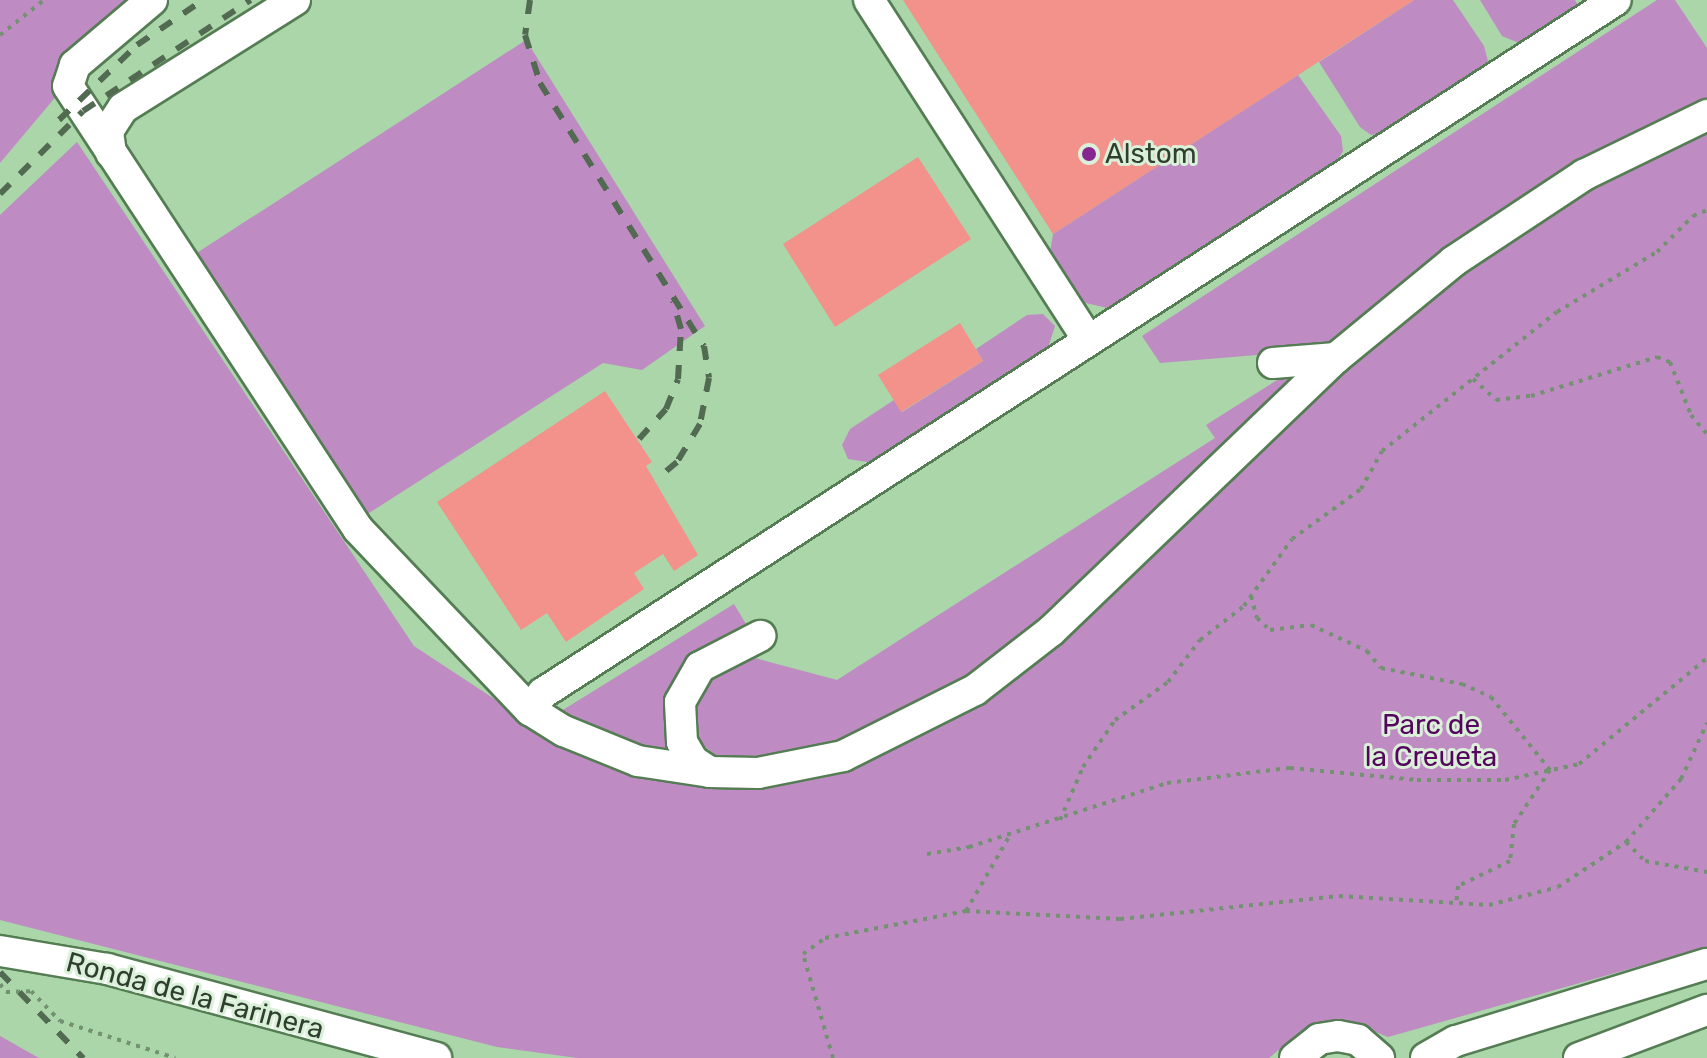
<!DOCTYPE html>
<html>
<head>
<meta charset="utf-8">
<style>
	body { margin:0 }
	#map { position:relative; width:1707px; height:1058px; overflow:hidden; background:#aad6a9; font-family:Rubik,sans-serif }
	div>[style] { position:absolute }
	.green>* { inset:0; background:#bf8bc3 }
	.building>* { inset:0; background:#f2928b }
	.path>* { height:4px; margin-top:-2px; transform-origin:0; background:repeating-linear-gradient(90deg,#729271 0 4px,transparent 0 10px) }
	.roads { filter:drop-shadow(2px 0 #557d54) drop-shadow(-2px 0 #557d54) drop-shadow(0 2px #557d54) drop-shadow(0 -2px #557d54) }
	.minor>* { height:30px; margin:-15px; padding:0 15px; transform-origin:15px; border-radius:15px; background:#fff }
	.rail>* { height:6px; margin-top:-3px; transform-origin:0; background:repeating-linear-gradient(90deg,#526a51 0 14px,transparent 0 28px) }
	.dots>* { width:22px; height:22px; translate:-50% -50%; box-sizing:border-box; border:4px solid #daf0d9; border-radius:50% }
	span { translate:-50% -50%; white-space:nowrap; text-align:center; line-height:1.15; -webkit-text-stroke:6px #daf0d9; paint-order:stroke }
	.poi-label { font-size:28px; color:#2e3f2d }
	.left { translate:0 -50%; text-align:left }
	.park-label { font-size:28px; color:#56055e }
	.street-label { font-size:28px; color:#2e3f2d }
</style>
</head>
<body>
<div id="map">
	<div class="green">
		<i style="clip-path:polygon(0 0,137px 0,0 163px)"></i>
		<i style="clip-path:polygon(1414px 0,1453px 0,1484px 46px,1488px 61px,1477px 74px,1383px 133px,1371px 135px,1360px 127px,1319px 62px)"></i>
		<i style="clip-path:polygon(1480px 0,1575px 0,1579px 7px,1519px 43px,1502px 36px)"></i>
		<i style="clip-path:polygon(1657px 0,1675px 0,1707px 48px,1707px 105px,1331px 349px,1160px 363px,1142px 336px)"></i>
		<i style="clip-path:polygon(526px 40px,705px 326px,642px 370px,603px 363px,366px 515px,192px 256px)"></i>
		<i style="clip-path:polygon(1298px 75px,1341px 136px,1343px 151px,1334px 166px,1112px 309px,1077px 301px,1049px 259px,1053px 234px)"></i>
		<i style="clip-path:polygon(1707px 125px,1707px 947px,1388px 1037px,1348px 1021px,1300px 1032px,1269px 1058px,577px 1058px,497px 1047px,0 920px,0 215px,77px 142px,414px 646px,552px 737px,639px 772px,886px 749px,1439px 287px,1576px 193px)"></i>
		<i style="clip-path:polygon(1043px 314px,1055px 326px,1047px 351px,874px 463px,848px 459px,842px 445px,850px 429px,894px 400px,902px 412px,983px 361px,976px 349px,1027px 315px)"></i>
		<i style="clip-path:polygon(1288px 373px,1297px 378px,1293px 387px,1004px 653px,938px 699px,809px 755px,749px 765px,721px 759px,700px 743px,690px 725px,693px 696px,702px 681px,740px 654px,837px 680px,1215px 438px,1206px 425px)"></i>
		<i style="clip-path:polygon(734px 604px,749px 629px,701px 657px,667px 752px,656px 755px,558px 713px)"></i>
		<i style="clip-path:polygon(0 1036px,39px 1058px,0 1058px)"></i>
	</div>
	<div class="building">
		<i style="clip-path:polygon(903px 0,1414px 0,1053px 234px)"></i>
		<i style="clip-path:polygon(918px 157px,971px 239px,835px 327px,783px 244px)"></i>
		<i style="clip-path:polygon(960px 323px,983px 361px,901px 412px,878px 375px)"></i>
		<i style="clip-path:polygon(605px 391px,652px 462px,646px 466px,698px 555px,674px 571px,663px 554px,634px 573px,644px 589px,566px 642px,547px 613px,521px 630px,437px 502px)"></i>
	</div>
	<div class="path">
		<i style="left:0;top:35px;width:56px;rotate:-38.5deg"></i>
		<i style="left:1473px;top:379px;width:31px;rotate:42deg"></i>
		<i style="left:1496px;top:400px;width:35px;rotate:-7deg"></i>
		<i style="left:1531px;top:396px;width:132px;rotate:-17.2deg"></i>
		<i style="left:1657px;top:357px;width:14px;rotate:21deg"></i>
		<i style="left:1670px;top:362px;width:57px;rotate:68.4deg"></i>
		<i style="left:1691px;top:415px;width:25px;rotate:50deg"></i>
		<i style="left:1251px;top:596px;width:23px;rotate:75deg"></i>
		<i style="left:1257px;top:618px;width:18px;rotate:43deg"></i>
		<i style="left:1270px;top:630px;width:41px;rotate:-7deg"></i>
		<i style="left:1311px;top:625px;width:62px;rotate:24.9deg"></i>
		<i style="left:1367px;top:651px;width:22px;rotate:51deg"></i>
		<i style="left:1381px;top:668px;width:83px;rotate:11.2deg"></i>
		<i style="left:1462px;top:684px;width:32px;rotate:24deg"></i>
		<i style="left:1491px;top:697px;width:94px;rotate:51.1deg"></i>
		<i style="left:1550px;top:770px;width:65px;rotate:123.7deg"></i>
		<i style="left:1514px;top:824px;width:37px;rotate:96deg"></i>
		<i style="left:1510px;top:861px;width:58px;rotate:154.3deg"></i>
		<i style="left:1458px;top:886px;width:19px;rotate:96deg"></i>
		<i style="left:1060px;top:820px;width:58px;rotate:-66.5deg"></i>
		<i style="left:1083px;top:767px;width:57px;rotate:-55.8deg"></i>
		<i style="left:1115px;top:720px;width:65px;rotate:-35.6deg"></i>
		<i style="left:1168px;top:682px;width:53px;rotate:-52.7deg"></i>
		<i style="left:1200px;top:640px;width:56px;rotate:-37.7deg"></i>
		<i style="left:1244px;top:606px;width:82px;rotate:-54.4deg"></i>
		<i style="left:1292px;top:539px;width:85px;rotate:-35.9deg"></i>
		<i style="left:1361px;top:489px;width:43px;rotate:-61.1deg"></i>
		<i style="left:1382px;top:451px;width:223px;rotate:-38.5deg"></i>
		<i style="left:1557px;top:312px;width:117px;rotate:-31deg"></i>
		<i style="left:1657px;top:252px;width:51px;rotate:-45deg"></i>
		<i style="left:1693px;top:216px;width:15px;rotate:-23deg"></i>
		<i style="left:1626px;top:842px;width:27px;rotate:45deg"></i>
		<i style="left:1645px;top:861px;width:63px;rotate:10.1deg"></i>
		<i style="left:927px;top:854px;width:43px;rotate:-9.5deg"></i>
		<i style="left:969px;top:847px;width:208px;rotate:-17.9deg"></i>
		<i style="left:1167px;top:783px;width:124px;rotate:-7deg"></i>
		<i style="left:1290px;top:768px;width:128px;rotate:5.4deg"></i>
		<i style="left:1417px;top:780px;width:88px"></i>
		<i style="left:1505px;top:780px;width:76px;rotate:-12.2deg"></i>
		<i style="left:1579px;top:764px;width:166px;rotate:-39.6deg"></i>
		<i style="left:966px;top:911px;width:88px;rotate:-59.9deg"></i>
		<i style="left:0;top:984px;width:10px;rotate:53deg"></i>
		<i style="left:6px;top:992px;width:25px;rotate:-2deg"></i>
		<i style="left:31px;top:991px;width:42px;rotate:46deg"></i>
		<i style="left:60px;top:1021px;width:121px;rotate:17.8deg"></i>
		<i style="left:833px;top:1058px;width:108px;rotate:-106.1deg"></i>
		<i style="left:803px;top:954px;width:27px;rotate:-36deg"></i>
		<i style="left:825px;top:938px;width:144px;rotate:-10.8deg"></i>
		<i style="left:966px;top:911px;width:154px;rotate:3deg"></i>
		<i style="left:1120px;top:919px;width:220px;rotate:-6deg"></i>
		<i style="left:1339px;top:896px;width:150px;rotate:3.4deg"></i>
		<i style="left:1489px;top:905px;width:71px;rotate:-14.6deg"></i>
		<i style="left:1558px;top:887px;width:82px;rotate:-33.5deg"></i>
		<i style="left:1626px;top:842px;width:84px;rotate:-48.9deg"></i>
		<i style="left:1681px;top:779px;width:62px;rotate:-65.1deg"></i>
	</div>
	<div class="roads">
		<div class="minor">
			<i style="left:152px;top:0;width:101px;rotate:139.8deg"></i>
			<i style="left:75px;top:65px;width:22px;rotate:108deg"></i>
			<i style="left:68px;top:86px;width:529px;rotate:56.79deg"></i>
			<i style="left:358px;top:529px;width:250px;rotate:46.5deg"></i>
			<i style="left:530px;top:710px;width:40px;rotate:32deg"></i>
			<i style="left:564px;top:731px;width:80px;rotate:22.1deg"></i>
			<i style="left:638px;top:761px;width:73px;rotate:8.7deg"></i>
			<i style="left:710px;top:772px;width:48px;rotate:1.2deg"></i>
			<i style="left:758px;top:773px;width:87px;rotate:-11.3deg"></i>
			<i style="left:843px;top:756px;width:148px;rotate:-26.6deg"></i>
			<i style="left:975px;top:690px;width:96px;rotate:-37.8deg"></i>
			<i style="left:1051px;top:631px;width:395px;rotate:-43.8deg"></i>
			<i style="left:1336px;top:358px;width:153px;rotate:-39.4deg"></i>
			<i style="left:1454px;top:261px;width:156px;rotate:-33.5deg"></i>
			<i style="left:1584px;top:175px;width:137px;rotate:-26deg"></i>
			<i style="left:869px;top:0;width:404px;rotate:57.2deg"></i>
			<i style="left:111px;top:153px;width:22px;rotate:-98deg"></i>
			<i style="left:108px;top:131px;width:27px;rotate:-57deg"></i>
			<i style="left:123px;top:108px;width:203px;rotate:-32.1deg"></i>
			<i style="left:1273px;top:363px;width:63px;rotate:-4.5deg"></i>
			<i style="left:530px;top:710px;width:21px;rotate:-53deg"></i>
			<i style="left:543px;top:693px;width:1277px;rotate:-32.86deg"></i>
			<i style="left:710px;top:772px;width:20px;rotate:-147deg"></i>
			<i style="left:693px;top:761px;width:22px;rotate:-120deg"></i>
			<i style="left:682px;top:742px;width:40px;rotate:-92.9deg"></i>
			<i style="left:680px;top:702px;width:40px;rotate:-60.3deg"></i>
			<i style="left:700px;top:667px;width:68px;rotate:-27.3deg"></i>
			<i style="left:0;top:951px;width:109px;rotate:9.5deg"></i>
			<i style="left:107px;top:969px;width:341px;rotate:15.1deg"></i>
			<i style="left:1295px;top:1058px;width:31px;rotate:-38deg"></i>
			<i style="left:1319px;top:1039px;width:19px;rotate:-9deg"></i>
			<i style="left:1338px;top:1036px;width:20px;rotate:11deg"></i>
			<i style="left:1358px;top:1040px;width:28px;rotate:41deg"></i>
			<i style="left:1426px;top:1058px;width:34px;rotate:-30deg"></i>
			<i style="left:1456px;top:1041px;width:263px;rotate:-17.1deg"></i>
			<i style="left:1579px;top:1058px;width:137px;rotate:-20.6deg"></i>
		</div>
	</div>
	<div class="rail">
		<i style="left:530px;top:0;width:35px;rotate:98deg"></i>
		<i style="left:525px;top:35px;width:50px;rotate:72.6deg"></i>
		<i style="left:540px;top:83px;width:310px;rotate:58.1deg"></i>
		<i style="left:704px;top:346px;width:32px;rotate:81deg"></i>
		<i style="left:709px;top:378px;width:47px;rotate:101.1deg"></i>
		<i style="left:700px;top:424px;width:44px;rotate:121.2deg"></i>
		<i style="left:677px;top:462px;width:26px;rotate:140deg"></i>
		<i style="left:59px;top:120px;width:108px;rotate:-43.9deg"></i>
		<i style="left:137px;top:45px;width:80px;rotate:-34.3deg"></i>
		<i style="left:0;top:194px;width:117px;rotate:-45deg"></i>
		<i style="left:83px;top:111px;width:201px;rotate:-33.5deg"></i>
		<i style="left:639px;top:439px;width:40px;rotate:-48deg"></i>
		<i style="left:666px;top:409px;width:32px;rotate:-68deg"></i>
		<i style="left:678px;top:379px;width:50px;rotate:-86.6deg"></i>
		<i style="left:681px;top:329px;width:29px;rotate:-106deg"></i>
		<i style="left:0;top:972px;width:120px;rotate:46deg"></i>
	</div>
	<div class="dots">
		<i style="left:1089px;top:154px;background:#872690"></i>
	</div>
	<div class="poi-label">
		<span class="left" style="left:1105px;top:154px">Alstom</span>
	</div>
	<div class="park-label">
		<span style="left:1431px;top:741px">Parc de<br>la Creueta</span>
	</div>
	<div class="street-label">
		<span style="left:195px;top:996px;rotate:15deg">Ronda de la Farinera</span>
	</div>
</div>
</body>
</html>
